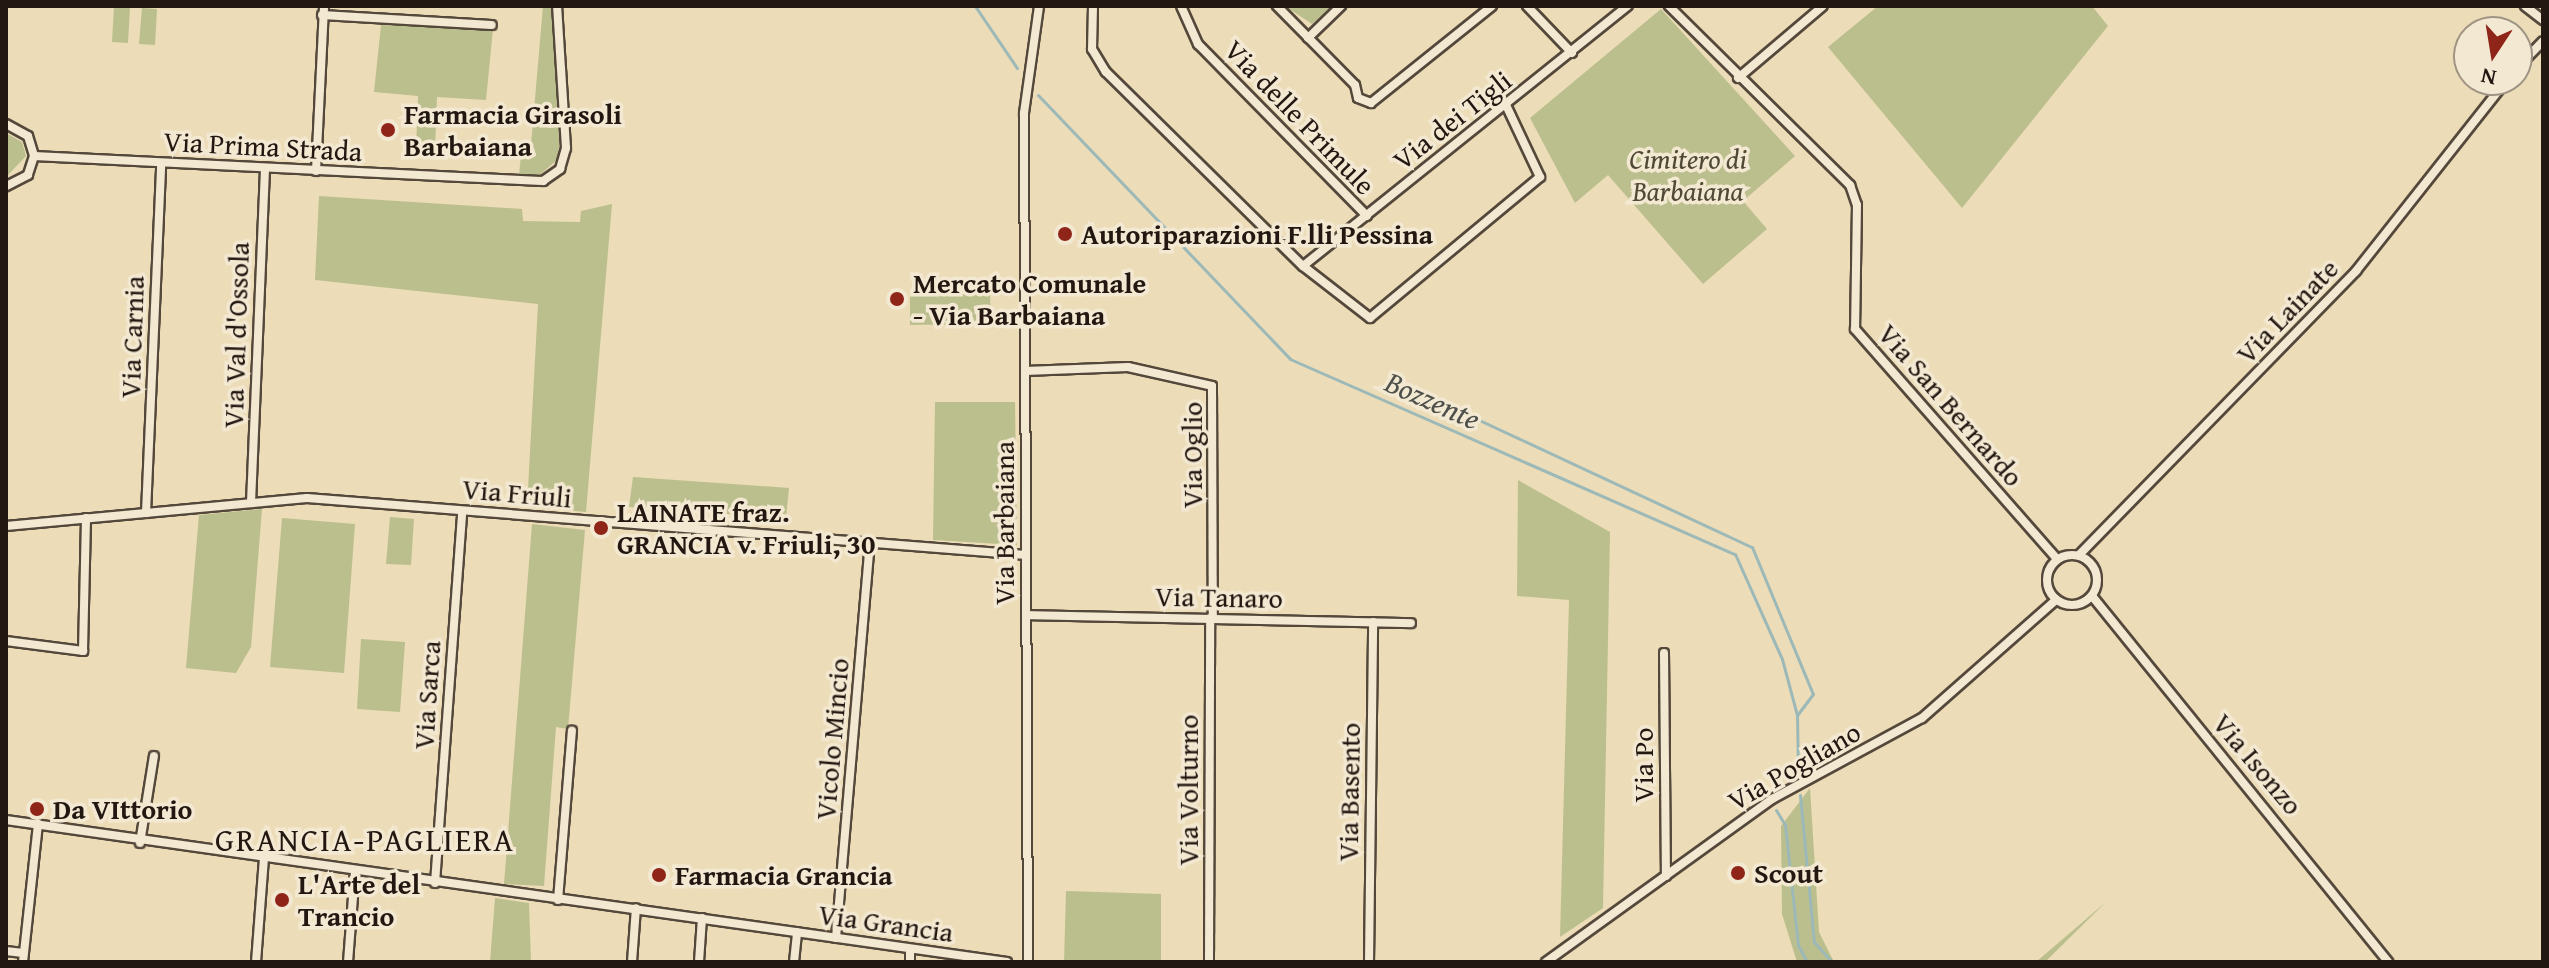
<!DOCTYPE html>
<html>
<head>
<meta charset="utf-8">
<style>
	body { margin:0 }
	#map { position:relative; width:2549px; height:968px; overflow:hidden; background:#ecdcb8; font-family:"Gentium Book Plus",serif }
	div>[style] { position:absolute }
	.green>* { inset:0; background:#bbbf8d }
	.stream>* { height:3px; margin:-1.5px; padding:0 1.5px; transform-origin:1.5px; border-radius:1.5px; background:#9cb9b8 }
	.roads { filter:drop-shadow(2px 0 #54483b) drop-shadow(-2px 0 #54483b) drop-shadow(0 2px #54483b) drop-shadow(0 -2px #54483b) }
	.minor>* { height:8px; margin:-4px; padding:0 4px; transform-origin:4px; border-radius:4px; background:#f3e8d1 }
	.minor>.ring { margin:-4px; padding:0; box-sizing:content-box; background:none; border:8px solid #f3e8d1; border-radius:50% }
	.dots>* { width:22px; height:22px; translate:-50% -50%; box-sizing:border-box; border:4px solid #f3e8d1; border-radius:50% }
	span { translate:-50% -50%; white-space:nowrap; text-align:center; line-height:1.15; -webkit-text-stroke:7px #f3e8d1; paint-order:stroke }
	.poi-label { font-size:28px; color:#221711; font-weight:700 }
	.left { translate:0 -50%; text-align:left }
	.street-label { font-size:28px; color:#221711 }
	.park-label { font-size:28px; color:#504936; font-style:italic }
	.water-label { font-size:30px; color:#4d504b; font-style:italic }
	.quarter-label { font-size:32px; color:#221711; letter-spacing:2px }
	.frame { position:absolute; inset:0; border:8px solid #221711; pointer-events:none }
	.north { position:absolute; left:2453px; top:16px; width:80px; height:80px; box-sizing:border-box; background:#f3e8d1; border:2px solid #9f9484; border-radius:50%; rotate:192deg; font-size:22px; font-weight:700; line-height:32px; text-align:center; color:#221711 }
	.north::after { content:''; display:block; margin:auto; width:28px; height:36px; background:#8f2418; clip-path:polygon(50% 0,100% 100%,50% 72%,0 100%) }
</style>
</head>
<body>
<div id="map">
	<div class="green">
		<i style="clip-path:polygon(114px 6px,130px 7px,128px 43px,112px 42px)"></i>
		<i style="clip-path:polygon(543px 6px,552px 6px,560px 141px,557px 160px,537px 177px,519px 175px,521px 155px,530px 156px)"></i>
		<i style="clip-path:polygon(1285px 6px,1331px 6px,1312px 24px)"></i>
		<i style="clip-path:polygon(1878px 6px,2092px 6px,2108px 26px,1962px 208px,1828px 47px)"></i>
		<i style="clip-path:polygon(142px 8px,157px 9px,155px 45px,139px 44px)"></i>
		<i style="clip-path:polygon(1661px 9px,1795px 156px,1743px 201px,1767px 229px,1703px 284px,1608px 175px,1575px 203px,1530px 118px)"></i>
		<i style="clip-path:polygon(381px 25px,493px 29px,486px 100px,437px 97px,435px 150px,416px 150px,418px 96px,374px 92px)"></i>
		<i style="clip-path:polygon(6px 133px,22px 142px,26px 156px,6px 177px)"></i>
		<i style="clip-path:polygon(319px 196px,522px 209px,523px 221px,580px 222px,581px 211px,612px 204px,586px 512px,527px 507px,538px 304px,315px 280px)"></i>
		<i style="clip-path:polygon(990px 293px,991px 324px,910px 325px,910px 294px)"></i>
		<i style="clip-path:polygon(935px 402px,1015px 402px,1017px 545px,933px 540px)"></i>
		<i style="clip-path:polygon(633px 477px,789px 488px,786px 518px,629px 507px)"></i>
		<i style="clip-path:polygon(1518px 480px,1610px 532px,1603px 908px,1560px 937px,1569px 600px,1517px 596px)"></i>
		<i style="clip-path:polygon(262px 509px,251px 647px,236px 673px,186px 668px,199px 515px)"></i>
		<i style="clip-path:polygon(390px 517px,414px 519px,411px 565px,386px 564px)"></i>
		<i style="clip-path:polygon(282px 518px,355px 524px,344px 673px,270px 667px)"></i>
		<i style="clip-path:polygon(532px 524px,585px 530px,568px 729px,556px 727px,544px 886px,504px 884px)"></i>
		<i style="clip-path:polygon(361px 639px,405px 642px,400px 712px,357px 709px)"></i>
		<i style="clip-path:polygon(1810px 788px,1819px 932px,1834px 962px,1797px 962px,1782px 914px,1781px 826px)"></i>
		<i style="clip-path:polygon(1066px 891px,1161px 894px,1161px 962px,1064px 962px)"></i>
		<i style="clip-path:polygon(495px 898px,529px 903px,531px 962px,490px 962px)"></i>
		<i style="clip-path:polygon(2106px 902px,2045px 962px,2036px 962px)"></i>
	</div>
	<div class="stream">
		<i style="left:975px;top:6px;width:75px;rotate:55.9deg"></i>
		<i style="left:1038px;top:95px;width:365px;rotate:46.3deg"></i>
		<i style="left:1290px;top:359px;width:486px;rotate:23.7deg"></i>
		<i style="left:1735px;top:554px;width:115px;rotate:65.9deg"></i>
		<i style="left:1782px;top:659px;width:58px;rotate:75deg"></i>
		<i style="left:1797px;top:715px;width:58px;rotate:89deg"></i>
		<i style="left:1447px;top:405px;width:336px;rotate:25deg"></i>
		<i style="left:1752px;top:547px;width:159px;rotate:67.5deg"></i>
		<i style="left:1813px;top:694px;width:26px;rotate:127deg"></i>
		<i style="left:1800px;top:795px;width:148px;rotate:84.6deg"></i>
		<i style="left:1814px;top:942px;width:27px;rotate:48deg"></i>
		<i style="left:1776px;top:810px;width:17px;rotate:59deg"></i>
		<i style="left:1785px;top:825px;width:121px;rotate:83.8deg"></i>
		<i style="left:1798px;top:945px;width:19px;rotate:62deg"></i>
	</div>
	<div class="roads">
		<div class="minor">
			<i style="left:1093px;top:6px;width:43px;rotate:91.3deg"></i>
			<i style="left:1092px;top:49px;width:27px;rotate:59deg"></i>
			<i style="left:1106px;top:72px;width:276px;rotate:44.6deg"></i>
			<i style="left:1303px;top:266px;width:85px;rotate:37.8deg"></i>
			<i style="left:1370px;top:318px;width:221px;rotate:-39.7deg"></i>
			<i style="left:1540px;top:177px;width:80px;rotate:-115.3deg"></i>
			<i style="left:1181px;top:6px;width:42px;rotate:65.9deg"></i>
			<i style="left:1198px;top:44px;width:241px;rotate:45.5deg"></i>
			<i style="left:1277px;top:6px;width:111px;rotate:45.4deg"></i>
			<i style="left:1355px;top:85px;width:13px;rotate:77deg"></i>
			<i style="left:1358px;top:98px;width:14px;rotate:21deg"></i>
			<i style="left:1371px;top:103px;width:155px;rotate:-38.7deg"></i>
			<i style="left:1527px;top:6px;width:65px;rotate:46.2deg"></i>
			<i style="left:1669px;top:6px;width:255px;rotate:44.7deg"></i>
			<i style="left:1850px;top:185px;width:21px;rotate:71deg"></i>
			<i style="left:1857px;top:205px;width:124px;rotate:90.9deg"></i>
			<i style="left:1855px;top:329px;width:306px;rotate:48.7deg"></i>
			<i style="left:2525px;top:6px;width:23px;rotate:38deg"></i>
			<i style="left:322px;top:15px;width:170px;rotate:3.4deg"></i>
			<i style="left:1308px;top:38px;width:46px;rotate:-44.1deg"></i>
			<i style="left:2517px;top:68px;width:37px;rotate:-46deg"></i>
			<i style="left:1738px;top:78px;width:111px;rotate:-40.3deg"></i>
			<i style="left:6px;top:124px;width:25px;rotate:29deg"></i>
			<i style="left:28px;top:136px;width:21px;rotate:73deg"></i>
			<i style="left:34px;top:156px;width:20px;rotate:108deg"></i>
			<i style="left:28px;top:175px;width:25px;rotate:153deg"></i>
			<i style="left:34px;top:156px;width:510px;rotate:2.81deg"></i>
			<i style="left:543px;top:181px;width:21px;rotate:-35deg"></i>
			<i style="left:560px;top:169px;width:22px;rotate:-74deg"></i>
			<i style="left:566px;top:148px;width:142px;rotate:-93.6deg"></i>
			<i style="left:316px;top:171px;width:165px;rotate:-87.2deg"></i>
			<i style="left:1303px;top:266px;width:416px;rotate:-38.7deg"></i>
			<i style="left:1025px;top:371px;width:103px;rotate:-2.2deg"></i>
			<i style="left:1128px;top:367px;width:86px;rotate:12.7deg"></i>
			<i style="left:1212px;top:386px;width:232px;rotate:89.8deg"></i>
			<i style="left:251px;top:503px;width:335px;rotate:-87.6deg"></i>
			<i style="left:146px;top:513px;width:350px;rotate:-87.5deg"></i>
			<i style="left:6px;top:526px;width:302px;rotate:-5.3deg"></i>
			<i style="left:307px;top:498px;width:721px;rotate:4.53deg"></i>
			<i class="ring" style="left:2047px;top:555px;width:42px;height:42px"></i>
			<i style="left:2079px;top:555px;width:397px;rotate:-45.7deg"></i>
			<i style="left:2356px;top:271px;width:243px;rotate:-51.7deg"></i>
			<i style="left:2092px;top:596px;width:471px;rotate:51deg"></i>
			<i style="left:1026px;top:615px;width:385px;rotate:1.2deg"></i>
			<i style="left:6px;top:641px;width:78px;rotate:7.4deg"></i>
			<i style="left:83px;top:651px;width:133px;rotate:-88.7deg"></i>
			<i style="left:1664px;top:653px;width:223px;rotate:89.5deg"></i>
			<i style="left:6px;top:820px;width:1011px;rotate:8.07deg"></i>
			<i style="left:140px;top:843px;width:88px;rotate:-80.9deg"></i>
			<i style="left:435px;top:883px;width:373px;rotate:-85.8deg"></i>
			<i style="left:558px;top:900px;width:170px;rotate:-85.3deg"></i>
			<i style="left:836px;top:938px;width:396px;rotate:-85.1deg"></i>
			<i style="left:6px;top:951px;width:17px;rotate:7deg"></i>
			<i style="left:23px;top:962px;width:139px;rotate:-83.8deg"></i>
			<i style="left:256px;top:962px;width:103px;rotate:-85.6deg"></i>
			<i style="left:348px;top:962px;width:91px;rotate:-85.6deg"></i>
			<i style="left:632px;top:962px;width:54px;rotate:-85.8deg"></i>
			<i style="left:699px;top:962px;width:44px;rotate:-86.1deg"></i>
			<i style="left:794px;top:962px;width:30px;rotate:-84deg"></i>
			<i style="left:910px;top:962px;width:13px;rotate:-90deg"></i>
			<i style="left:1028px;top:962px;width:849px;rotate:-90.27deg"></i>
			<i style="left:1024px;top:113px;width:108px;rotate:-82deg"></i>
			<i style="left:1209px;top:962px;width:344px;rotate:-89.8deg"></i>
			<i style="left:1369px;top:962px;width:340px;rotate:-89.3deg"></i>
			<i style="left:1546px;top:962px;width:279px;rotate:-35.8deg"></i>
			<i style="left:1772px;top:799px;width:170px;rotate:-28.4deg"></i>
			<i style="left:1922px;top:718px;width:179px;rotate:-41.4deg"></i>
		</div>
	</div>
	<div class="dots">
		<i style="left:388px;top:130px;background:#8f2418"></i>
		<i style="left:1065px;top:234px;background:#8f2418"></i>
		<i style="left:897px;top:299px;background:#8f2418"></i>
		<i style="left:601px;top:528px;background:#8f2418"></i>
		<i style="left:37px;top:809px;background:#8f2418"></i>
		<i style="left:1738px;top:873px;background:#8f2418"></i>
		<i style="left:659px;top:875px;background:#8f2418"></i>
		<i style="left:282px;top:900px;background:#8f2418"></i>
	</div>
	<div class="poi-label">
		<span class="left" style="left:404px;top:130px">Farmacia Girasoli<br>Barbaiana</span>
		<span class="left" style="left:1081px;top:234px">Autoriparazioni F.lli Pessina</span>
		<span class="left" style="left:913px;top:299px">Mercato Comunale<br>- Via Barbaiana</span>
		<span class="left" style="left:617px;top:528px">LAINATE fraz.<br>GRANCIA v. Friuli, 30</span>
		<span class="left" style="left:53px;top:809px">Da VIttorio</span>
		<span class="left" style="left:1754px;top:873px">Scout</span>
		<span class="left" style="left:675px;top:875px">Farmacia Grancia</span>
		<span class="left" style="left:298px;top:900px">L'Arte del<br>Trancio</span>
	</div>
	<div class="street-label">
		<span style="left:1300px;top:117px;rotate:46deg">Via delle Primule</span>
		<span style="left:1452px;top:120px;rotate:-38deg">Via dei Tigli</span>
		<span style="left:263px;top:146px;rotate:3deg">Via Prima Strada</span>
		<span style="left:2287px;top:311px;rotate:-46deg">Via Lainate</span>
		<span style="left:236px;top:335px;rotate:-88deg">Via Val d'Ossola</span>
		<span style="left:132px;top:337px;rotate:-88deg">Via Carnia</span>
		<span style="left:1951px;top:405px;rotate:49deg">Via San Bernardo</span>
		<span style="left:1192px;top:455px;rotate:-90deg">Via Oglio</span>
		<span style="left:517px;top:493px;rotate:5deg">Via Friuli</span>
		<span style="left:1004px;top:523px;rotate:-90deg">Via Barbaiana</span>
		<span style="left:1219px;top:597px;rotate:1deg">Via Tanaro</span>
		<span style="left:427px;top:695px;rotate:-86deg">Via Sarca</span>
		<span style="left:832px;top:739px;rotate:-85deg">Vicolo Mincio</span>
		<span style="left:2258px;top:764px;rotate:50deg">Via Isonzo</span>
		<span style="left:1643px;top:765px;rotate:-90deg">Via Po</span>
		<span style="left:1794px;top:766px;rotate:-30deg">Via Pogliano</span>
		<span style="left:1188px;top:790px;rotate:-90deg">Via Volturno</span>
		<span style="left:1349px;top:792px;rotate:-89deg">Via Basento</span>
		<span style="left:886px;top:923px;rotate:8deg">Via Grancia</span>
	</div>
	<div class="park-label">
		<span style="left:1688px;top:175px">Cimitero di<br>Barbaiana</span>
	</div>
	<div class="water-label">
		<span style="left:1433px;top:400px;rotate:24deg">Bozzente</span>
	</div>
	<div class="quarter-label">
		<span style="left:365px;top:840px">GRANCIA-PAGLIERA</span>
	</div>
	<div class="frame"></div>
	<div class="north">N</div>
</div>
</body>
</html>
